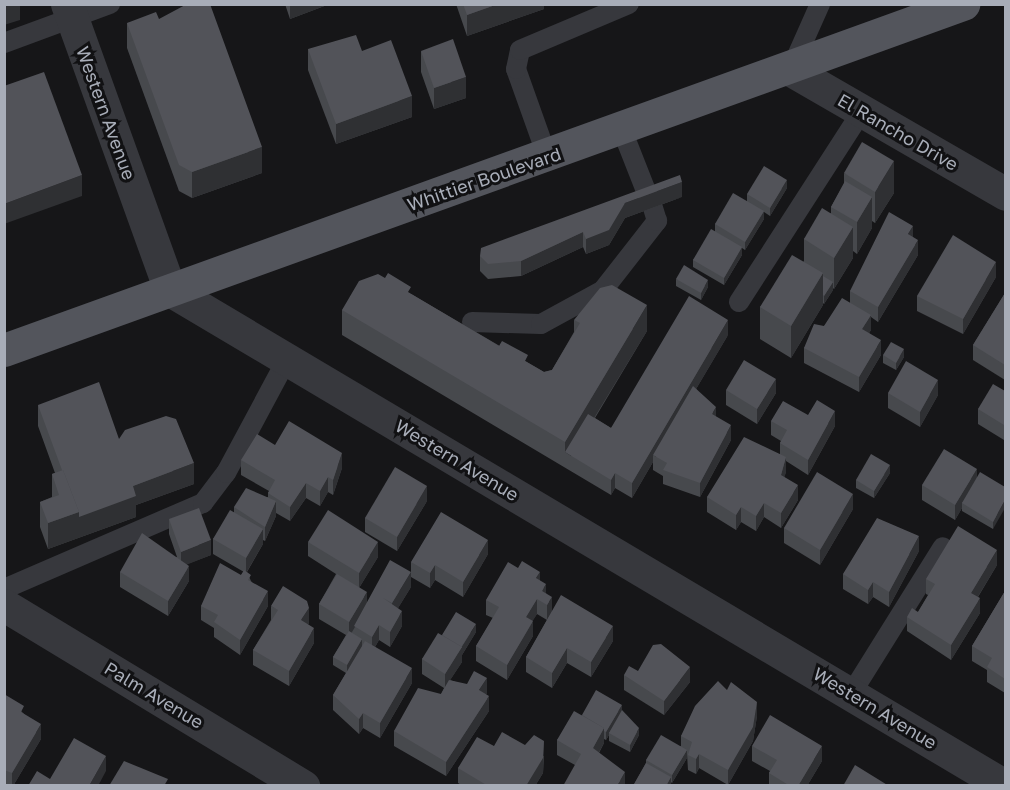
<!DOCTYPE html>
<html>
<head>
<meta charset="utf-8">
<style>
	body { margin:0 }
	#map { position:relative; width:1010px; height:790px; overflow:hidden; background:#161618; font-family:"Golos Text",sans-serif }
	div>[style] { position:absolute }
	.service>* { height:20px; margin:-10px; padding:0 10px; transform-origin:10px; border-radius:10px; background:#37383d }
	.minor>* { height:33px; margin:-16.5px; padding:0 16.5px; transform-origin:16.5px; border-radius:16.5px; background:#37383d }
	.primary>* { height:33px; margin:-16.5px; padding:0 16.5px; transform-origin:16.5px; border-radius:16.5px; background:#53555c }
	.wall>* { inset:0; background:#47494d }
	.shaded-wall>* { inset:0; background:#2f3033 }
	.building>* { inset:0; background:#525359 }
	span { translate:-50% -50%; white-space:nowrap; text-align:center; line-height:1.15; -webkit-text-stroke:6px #111113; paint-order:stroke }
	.street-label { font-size:18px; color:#a8adb8 }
	.frame { position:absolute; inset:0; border:6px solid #a8adb8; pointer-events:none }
</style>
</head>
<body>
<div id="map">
	<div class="service">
		<i style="left:4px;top:43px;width:113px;rotate:-20.2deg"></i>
		<i style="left:792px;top:67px;width:69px;rotate:-66deg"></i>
		<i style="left:622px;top:130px;width:76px;rotate:68.5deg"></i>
		<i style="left:547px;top:156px;width:92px;rotate:-109.6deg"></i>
		<i style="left:516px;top:69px;width:19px;rotate:-78deg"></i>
		<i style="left:520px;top:50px;width:118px;rotate:-22.9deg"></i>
		<i style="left:739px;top:302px;width:227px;rotate:-57.2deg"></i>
		<i style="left:472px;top:322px;width:69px;rotate:1.7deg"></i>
		<i style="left:541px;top:324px;width:71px;rotate:-28.7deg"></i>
		<i style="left:603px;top:290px;width:88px;rotate:-52deg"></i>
		<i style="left:657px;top:221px;width:14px;rotate:-107deg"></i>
		<i style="left:4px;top:589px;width:217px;rotate:-23.4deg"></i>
		<i style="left:203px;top:503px;width:38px;rotate:-53deg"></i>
		<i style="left:226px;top:473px;width:129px;rotate:-61.8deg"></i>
		<i style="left:851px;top:694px;width:173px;rotate:-58deg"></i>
	</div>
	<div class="minor">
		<i style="left:67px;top:4px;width:304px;rotate:70.2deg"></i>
		<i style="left:170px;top:290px;width:971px;rotate:30.71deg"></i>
		<i style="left:791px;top:70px;width:248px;rotate:30deg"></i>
		<i style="left:4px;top:605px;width:350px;rotate:31.2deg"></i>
	</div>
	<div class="primary">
		<i style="left:4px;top:350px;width:1020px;rotate:-19.84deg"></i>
	</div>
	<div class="wall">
		<i style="clip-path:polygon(285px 4px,327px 4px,327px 5px,290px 19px)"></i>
		<i style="clip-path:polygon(456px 4px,544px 4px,544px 9px,467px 36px)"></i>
		<i style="clip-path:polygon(159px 19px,262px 173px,192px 198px,179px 191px,127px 48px,127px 23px)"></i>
		<i style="clip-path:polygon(308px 49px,362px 51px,412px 117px,336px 144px,308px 70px)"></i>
		<i style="clip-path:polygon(421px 51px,466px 98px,434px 109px,421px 72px)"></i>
		<i style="clip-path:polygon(844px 173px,894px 193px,875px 223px,872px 221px,872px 228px,857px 254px,853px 251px,853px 258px,834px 289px,833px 288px,833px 290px,824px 304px,823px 303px,823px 305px,791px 358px,760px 339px,760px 307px,804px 261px,804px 239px,831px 213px,831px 207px,844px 184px)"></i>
		<i style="clip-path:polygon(787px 188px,770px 216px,764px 212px,764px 219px,745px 250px,742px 248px,742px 255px,724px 285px,693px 267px,693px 260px,715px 231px,715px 224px,747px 201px,747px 194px)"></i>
		<i style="clip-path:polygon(682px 197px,625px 218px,609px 245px,586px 254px,583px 247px,521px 276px,488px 279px,480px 271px,480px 256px)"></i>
		<i style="clip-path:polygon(913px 237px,918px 255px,878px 322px,871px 317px,871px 330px,869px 333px,881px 355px,859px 392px,804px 363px,804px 348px,824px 326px,850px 303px,850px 291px)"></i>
		<i style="clip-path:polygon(996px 277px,963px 334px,917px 311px,917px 296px)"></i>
		<i style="clip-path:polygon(676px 279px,708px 287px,701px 300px,676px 286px)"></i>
		<i style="clip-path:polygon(1005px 293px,1005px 380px,973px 360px,973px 345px)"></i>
		<i style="clip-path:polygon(411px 294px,544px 372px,552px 370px,574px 332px,574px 320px,647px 331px,595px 418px,611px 428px,728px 335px,696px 389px,716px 417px,731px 440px,700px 497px,663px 484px,663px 476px,653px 470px,653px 462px,632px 498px,615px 488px,611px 495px,342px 335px,342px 310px)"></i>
		<i style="clip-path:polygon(883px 355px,904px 357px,896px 370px,883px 363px)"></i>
		<i style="clip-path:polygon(726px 390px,776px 393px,757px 424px,726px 405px)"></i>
		<i style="clip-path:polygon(1005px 391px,1004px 440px,978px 424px,978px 409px)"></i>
		<i style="clip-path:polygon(888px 393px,938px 395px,920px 427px,888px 408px)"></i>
		<i style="clip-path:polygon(38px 405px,119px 439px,194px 484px,136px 505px,136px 517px,48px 549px,40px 527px,40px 502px,52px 497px,52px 474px,55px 473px,38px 426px)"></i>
		<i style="clip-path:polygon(808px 415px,835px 426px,808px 475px,786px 461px,786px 472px,784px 477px,798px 500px,781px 528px,764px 517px,756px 531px,741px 522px,736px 530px,707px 512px,707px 497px,780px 454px,780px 443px,781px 441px,771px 435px,771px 421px)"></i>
		<i style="clip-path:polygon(275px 445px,342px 468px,333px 495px,328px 492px,320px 506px,306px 498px,290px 521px,276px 513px,276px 516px,265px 541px,263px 540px,263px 544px,247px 572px,251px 581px,268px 606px,240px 655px,214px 637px,214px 628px,201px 620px,201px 606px,241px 575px,244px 572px,213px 554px,213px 539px,234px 512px,234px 507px,268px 497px,268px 493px,269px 491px,241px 475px,241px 460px)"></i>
		<i style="clip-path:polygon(890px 473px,874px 498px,856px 488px,856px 480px)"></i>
		<i style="clip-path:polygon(977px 478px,1005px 487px,993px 529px,962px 511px,962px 508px,955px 520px,922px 500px,922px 485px)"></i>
		<i style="clip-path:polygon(427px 501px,397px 551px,365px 532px,365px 518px)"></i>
		<i style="clip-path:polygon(853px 509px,820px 565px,784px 543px,784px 528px)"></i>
		<i style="clip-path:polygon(169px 519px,211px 555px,187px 564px,189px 581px,168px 616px,120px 587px,120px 572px,177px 557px,169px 534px)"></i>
		<i style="clip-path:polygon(308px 542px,378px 557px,359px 588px,367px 603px,411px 587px,398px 608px,402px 626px,390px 647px,379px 640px,375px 647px,412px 683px,380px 738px,363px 728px,359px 734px,333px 710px,333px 695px,346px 673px,333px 665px,333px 657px,346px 635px,319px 619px,319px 604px,336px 574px,308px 556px)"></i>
		<i style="clip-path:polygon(919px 551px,889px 607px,873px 597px,868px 604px,843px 589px,843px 574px)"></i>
		<i style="clip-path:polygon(488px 554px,463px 597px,435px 580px,430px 588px,411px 577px,411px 562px)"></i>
		<i style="clip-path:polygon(997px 565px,978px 597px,980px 613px,951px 660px,907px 631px,907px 617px,918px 612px,928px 595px,926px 594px,926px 579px)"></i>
		<i style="clip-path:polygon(540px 581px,546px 593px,552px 611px,613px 641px,591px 677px,567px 663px,552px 688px,526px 672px,526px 657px,547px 620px,537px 614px,532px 621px,533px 636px,507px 680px,476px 661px,476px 646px,493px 618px,486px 615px,486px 600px)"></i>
		<i style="clip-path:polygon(1005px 591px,1005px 693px,987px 682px,987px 670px,972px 661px,972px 646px)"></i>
		<i style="clip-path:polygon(271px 606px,309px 623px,308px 624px,314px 643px,289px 686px,253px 665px,253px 650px,271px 620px)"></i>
		<i style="clip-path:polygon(476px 632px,462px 655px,462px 662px,450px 680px,487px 693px,486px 694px,489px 711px,446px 776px,394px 746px,394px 731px,441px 694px,444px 688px,422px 674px,422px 659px,442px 635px)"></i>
		<i style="clip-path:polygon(638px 671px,690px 682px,664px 715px,624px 690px,624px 675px)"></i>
		<i style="clip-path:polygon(727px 690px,757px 716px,753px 741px,728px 785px,699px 768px,696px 774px,688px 770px,687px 754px,687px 758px,672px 783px,671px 782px,671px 786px,633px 786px,646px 763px,646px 760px,681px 746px,681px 736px)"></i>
		<i style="clip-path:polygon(4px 694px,24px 714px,41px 739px,13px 786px,4px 785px)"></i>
		<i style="clip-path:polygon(622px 711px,639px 735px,630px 752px,609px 741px,609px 735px,606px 740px,604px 739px,604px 743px,599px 753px,625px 786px,575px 765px,557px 755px,557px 740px,582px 715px)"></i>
		<i style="clip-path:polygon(494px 746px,544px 756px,543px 773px,535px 786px,463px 786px,458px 783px,458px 768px)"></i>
		<i style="clip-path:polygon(752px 746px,822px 761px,807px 786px,769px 786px,769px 773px,770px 771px,752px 761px)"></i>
	</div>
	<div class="shaded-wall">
		<i style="clip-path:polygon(20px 4px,20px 20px,4px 25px,4px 5px)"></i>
		<i style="clip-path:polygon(290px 4px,327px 4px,327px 5px,290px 19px)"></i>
		<i style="clip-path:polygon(498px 4px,544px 4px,544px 9px,467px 36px,467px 15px)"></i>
		<i style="clip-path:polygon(466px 77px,466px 98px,434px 109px,434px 88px)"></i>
		<i style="clip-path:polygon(412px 96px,412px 117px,336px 144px,336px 124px)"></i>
		<i style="clip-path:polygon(262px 147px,262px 173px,192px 198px,192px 172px)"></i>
		<i style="clip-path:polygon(894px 161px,894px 193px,875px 223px,875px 192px)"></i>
		<i style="clip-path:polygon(82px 175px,82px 196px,4px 224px,4px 204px)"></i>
		<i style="clip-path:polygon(787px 180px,787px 188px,770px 216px,770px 208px)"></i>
		<i style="clip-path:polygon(682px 182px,682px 197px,625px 218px,609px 245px,586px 254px,586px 239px,625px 203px)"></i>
		<i style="clip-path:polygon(872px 197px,872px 228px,857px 254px,857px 222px)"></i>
		<i style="clip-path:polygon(764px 211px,764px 219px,745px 250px,745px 242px)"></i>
		<i style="clip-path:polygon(913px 226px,913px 241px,908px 234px)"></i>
		<i style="clip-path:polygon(853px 227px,853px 258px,834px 289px,834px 258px)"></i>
		<i style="clip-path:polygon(583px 232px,583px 247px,521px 276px,521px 261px)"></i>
		<i style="clip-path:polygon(918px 240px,918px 255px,878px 322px,878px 307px)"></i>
		<i style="clip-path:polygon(742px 247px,742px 255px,724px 285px,724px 278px)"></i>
		<i style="clip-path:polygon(996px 262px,996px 277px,963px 334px,963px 319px)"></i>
		<i style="clip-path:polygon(823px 273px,823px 305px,791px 358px,791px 326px)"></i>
		<i style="clip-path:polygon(708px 280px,708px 287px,701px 300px,701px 293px)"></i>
		<i style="clip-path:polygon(833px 282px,833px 290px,824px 304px,824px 296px)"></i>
		<i style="clip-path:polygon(647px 305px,647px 331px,571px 456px,565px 452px,565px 442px)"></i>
		<i style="clip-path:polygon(871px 315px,871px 330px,862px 344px,862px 329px)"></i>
		<i style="clip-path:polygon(728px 320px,728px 335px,656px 457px,653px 455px,653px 462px,632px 498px,632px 483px)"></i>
		<i style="clip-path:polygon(881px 340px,881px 355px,859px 392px,859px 377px)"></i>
		<i style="clip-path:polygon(904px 349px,904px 357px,896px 370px,896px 363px)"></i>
		<i style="clip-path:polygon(776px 379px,776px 393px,757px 424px,757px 409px)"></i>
		<i style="clip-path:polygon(938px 380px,938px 395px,920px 427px,920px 412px)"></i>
		<i style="clip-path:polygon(716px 407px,716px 422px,712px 414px)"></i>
		<i style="clip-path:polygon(835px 411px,835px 426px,808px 475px,808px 460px)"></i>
		<i style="clip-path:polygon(1005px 423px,1005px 438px,1004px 440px,1004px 425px)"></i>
		<i style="clip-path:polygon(731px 425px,731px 440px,700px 497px,700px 483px)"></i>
		<i style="clip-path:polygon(342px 453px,342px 468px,333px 495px,333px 480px)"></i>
		<i style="clip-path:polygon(786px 457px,786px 472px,781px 490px,781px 475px)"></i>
		<i style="clip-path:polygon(194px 463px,194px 484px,136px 505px,136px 517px,48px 549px,48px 523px,79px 512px,133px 486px)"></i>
		<i style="clip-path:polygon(890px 465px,890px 473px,874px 498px,874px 491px)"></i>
		<i style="clip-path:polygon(977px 469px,977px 484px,962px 503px,962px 508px,955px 520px,955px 505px)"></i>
		<i style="clip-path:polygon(6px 473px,6px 498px,4px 499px,4px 474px)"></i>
		<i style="clip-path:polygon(615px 473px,615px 488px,611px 495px,611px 480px)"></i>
		<i style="clip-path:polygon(328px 477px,328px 492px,320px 506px,320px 491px)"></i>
		<i style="clip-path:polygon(306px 483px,306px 498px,290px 521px,290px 507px)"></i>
		<i style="clip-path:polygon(798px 485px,798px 500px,781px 528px,781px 513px)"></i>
		<i style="clip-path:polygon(427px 486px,427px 501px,397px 551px,397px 537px)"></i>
		<i style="clip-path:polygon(853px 494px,853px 509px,820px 565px,820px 550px)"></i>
		<i style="clip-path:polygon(1005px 500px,1005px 508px,993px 529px,993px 522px)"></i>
		<i style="clip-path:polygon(276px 501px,276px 516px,265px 541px,265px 527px)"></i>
		<i style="clip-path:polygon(764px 503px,764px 517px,756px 531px,756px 516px)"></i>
		<i style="clip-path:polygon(741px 507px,741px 522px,736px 530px,736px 515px)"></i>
		<i style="clip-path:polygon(263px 529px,263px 544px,246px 573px,246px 558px)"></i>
		<i style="clip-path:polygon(919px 536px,919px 551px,889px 607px,889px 592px)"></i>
		<i style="clip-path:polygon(211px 540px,211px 555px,181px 567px,181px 552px)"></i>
		<i style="clip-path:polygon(488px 540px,488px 554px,463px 597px,463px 582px)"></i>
		<i style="clip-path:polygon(378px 542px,378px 557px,359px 588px,359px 573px)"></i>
		<i style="clip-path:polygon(997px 550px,997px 565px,971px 608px,971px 593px)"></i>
		<i style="clip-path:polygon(435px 565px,435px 580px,430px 588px,430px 573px)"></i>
		<i style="clip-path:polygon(189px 566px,189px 581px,168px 616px,168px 601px)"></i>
		<i style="clip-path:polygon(411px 572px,411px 587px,392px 618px,392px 603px)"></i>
		<i style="clip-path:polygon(540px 572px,540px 587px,536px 578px)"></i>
		<i style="clip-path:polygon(873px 582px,873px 597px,868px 604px,868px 590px)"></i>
		<i style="clip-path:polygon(546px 584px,546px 599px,542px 591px)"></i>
		<i style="clip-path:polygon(268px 591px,268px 606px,240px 655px,240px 640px)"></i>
		<i style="clip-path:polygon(367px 592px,367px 607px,349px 637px,349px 622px)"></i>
		<i style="clip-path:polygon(552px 597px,552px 612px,547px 620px,547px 605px)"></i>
		<i style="clip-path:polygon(980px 598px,980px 613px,951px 660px,951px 645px)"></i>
		<i style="clip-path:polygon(537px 599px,537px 614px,526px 632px,526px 617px)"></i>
		<i style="clip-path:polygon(309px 608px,309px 623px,301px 635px,301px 620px)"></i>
		<i style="clip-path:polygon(402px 611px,402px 626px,390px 647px,390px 632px)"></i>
		<i style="clip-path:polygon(533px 621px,533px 636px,507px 680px,507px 665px)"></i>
		<i style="clip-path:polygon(476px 624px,476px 632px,462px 655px,462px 662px,445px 688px,445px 674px)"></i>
		<i style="clip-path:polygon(379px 625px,379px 640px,372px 652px,372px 637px)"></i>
		<i style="clip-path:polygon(613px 626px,613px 641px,591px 677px,591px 662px)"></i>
		<i style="clip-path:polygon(314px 628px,314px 643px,289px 686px,289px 671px)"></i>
		<i style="clip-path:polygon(362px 639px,362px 647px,347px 673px,347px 665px)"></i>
		<i style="clip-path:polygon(567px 648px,567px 663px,552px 688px,552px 673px)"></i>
		<i style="clip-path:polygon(690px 667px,690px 682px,664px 715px,664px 701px)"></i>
		<i style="clip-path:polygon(412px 668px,412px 683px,380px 738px,380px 723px)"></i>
		<i style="clip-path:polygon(487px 678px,487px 693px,479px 705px,479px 690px)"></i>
		<i style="clip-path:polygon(489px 696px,489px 711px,446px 776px,446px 762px)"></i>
		<i style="clip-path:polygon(757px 702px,757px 716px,753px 741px,728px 785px,728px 770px)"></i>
		<i style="clip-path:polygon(622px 705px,622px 713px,609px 733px,609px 735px,606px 740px,606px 732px)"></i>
		<i style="clip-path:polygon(363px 713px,363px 728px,359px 734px,359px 719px)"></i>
		<i style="clip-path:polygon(41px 724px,41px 739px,13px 786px,12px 786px,12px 773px)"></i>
		<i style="clip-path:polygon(604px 728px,604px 743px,593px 763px,593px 748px)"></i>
		<i style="clip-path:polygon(639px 728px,639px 735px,630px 752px,630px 745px)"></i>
		<i style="clip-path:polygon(544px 741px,543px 773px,535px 786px,526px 786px)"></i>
		<i style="clip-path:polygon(822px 746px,822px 761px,807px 786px,798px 786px)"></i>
		<i style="clip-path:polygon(687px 750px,687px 758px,672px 783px,672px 775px)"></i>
		<i style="clip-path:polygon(699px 754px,699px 768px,696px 774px,696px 759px)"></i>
		<i style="clip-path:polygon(106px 756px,106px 771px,98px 786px,89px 786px)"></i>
		<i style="clip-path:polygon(625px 772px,625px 786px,617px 786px)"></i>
		<i style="clip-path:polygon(671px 777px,671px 786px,666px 786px)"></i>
	</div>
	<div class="building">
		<i style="clip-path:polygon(187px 4px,210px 4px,262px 147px,192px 172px,179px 165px,127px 23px,156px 12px,159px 19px)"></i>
		<i style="clip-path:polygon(463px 4px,498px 4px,467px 15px)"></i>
		<i style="clip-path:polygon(356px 35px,362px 51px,391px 40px,412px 96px,336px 124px,308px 49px)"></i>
		<i style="clip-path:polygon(453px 39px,466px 77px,434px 88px,421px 51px)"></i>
		<i style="clip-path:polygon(44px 72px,82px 175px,4px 204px,4px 86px)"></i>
		<i style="clip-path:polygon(862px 142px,894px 161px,875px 192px,844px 173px)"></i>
		<i style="clip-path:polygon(764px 166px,787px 180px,770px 208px,747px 194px)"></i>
		<i style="clip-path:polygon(680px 175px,682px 182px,625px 203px,609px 230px,586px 239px,583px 232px,521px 261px,488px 264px,480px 256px,481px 248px)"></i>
		<i style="clip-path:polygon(845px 181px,872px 197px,857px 222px,831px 207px)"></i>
		<i style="clip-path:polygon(733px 193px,764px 211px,745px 242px,715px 224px)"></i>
		<i style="clip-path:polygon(822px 208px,853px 227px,834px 258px,804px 239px)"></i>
		<i style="clip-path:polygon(889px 212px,913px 226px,908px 234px,918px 240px,878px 307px,850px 291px)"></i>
		<i style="clip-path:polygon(711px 229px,742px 247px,724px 278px,693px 260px)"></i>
		<i style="clip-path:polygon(953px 235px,996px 262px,963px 319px,917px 296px)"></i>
		<i style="clip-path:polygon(792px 255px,823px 273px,791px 326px,760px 307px)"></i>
		<i style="clip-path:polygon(684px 265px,708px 280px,701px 293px,676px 279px)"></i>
		<i style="clip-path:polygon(388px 273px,411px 287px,408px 292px,499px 346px,502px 341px,528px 355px,525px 361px,544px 372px,552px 370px,580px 323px,574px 320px,600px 288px,612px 285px,647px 305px,565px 442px,342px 310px,359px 281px,378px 274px,385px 278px)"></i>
		<i style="clip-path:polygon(823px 276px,833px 282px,824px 296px,823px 295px)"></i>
		<i style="clip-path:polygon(1005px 293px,1005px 365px,973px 345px)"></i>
		<i style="clip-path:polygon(689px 296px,728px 320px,632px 483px,615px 473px,611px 480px,565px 452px,588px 414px,611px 428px)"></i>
		<i style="clip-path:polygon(842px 298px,871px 315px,862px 329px,881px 340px,859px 377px,804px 348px,814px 324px,824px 326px)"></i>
		<i style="clip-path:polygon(891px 342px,904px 349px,896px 363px,883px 355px)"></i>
		<i style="clip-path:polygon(744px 360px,776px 379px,757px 409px,726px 390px)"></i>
		<i style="clip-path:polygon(906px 361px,938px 380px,920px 412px,888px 393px)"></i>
		<i style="clip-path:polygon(99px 382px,119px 439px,125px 430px,166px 416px,176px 419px,194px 463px,133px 486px,136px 496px,79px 517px,79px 512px,63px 470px,62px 470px,38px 405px)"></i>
		<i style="clip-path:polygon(993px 384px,1005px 391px,1005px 423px,1004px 425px,978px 409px)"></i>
		<i style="clip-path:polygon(693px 386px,716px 407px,712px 414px,731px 425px,700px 483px,663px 470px,667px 463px,653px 455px)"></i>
		<i style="clip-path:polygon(817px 400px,835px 411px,808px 460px,780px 443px,787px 430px,771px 421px,783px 401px,808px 415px)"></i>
		<i style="clip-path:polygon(289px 421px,342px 453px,333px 480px,328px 477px,320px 491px,306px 483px,290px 507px,268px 493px,275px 480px,241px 460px,257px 434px,275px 445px)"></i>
		<i style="clip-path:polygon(744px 437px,786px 457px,781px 475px,798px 485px,781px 513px,764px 503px,756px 516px,741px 507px,736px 515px,707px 497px)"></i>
		<i style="clip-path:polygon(944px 449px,977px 469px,955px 505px,922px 485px)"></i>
		<i style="clip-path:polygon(871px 454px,890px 465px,874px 491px,856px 480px)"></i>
		<i style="clip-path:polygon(395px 467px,427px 486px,397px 537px,365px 518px)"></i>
		<i style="clip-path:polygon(63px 470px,79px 512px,48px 523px,40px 502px,59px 495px,52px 474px)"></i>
		<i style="clip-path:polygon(817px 472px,853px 494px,820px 550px,784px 528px)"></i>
		<i style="clip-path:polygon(980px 472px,1005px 487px,1005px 500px,993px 522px,962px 503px)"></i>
		<i style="clip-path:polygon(246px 488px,276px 501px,265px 527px,234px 507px)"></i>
		<i style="clip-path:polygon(199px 508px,211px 540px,181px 552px,169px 519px)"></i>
		<i style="clip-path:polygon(230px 510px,263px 529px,246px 558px,213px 539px)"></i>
		<i style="clip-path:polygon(328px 510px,378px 542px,359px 573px,308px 542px)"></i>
		<i style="clip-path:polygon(441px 512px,488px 540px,463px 582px,435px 565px,430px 573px,411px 562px)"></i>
		<i style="clip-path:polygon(877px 518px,919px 536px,889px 592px,873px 582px,868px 590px,843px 574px)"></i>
		<i style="clip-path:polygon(958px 526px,997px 550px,971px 593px,980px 598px,951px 645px,907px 617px,912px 608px,918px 612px,935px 584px,926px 579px)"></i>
		<i style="clip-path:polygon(142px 533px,189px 566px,168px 601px,120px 572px)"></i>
		<i style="clip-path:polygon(390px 560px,411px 572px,392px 603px,383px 598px,402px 611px,390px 632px,379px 625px,372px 637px,354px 626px)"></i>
		<i style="clip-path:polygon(522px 561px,540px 572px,536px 578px,546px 584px,542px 591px,552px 597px,547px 605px,537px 599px,526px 617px,533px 621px,507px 665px,476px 646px,499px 607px,486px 600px,508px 562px,518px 568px)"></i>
		<i style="clip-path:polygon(220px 563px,241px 575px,244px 570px,251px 575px,248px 580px,268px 591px,240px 640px,214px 622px,218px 615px,201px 606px)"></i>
		<i style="clip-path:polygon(337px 574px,367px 592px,349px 622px,319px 604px)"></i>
		<i style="clip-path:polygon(283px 586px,307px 601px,309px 608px,301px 620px,314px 628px,289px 671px,253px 650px,278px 610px,271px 606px)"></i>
		<i style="clip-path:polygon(1005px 591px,1005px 679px,987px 667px,992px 658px,972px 646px)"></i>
		<i style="clip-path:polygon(561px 595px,613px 626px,591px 662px,567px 648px,552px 673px,526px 657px)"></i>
		<i style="clip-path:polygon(456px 612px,476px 624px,460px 649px,462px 647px,442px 635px)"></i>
		<i style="clip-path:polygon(349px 631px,362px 639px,347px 665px,333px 657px)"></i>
		<i style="clip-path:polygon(438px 633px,462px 647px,445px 674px,422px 659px)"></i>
		<i style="clip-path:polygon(365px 641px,412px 668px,380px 723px,363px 713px,359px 719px,333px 695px)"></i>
		<i style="clip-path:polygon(661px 644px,690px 667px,664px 701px,624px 675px,629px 666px,638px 671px,653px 645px)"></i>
		<i style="clip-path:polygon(474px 671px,487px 678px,479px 690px,489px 696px,446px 762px,394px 731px,418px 688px,441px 694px,449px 680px,467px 684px)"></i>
		<i style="clip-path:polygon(718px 681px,727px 690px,731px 682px,757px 702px,753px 727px,728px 770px,699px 754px,696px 759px,688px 755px,692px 742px,681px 736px,695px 706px)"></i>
		<i style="clip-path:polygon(596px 690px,622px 705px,606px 732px,604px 731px,604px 728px,582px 715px)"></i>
		<i style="clip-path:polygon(4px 694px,24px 706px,21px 712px,41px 724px,12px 773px,4px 770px)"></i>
		<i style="clip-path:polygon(622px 710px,639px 728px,630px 745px,609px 733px)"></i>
		<i style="clip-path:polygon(574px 711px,604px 728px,593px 748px,625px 772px,617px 786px,563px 786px,581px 754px,557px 740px)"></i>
		<i style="clip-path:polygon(770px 715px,822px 746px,798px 786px,790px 786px,769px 773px,777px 760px,752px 746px)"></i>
		<i style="clip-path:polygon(502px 732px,525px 745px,534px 735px,544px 741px,543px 758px,526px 786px,488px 786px,458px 768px,477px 737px,494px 746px)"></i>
		<i style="clip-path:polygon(661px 735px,687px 750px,672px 775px,646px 760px)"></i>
		<i style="clip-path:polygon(74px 738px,106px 756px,89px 786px,28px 786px,37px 771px,50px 779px)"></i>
		<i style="clip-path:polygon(124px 761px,168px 779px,164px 786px,109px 786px)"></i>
		<i style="clip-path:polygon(646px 763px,671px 777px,666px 786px,633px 786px)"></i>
		<i style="clip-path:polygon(855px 765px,889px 786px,843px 786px)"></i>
	</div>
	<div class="street-label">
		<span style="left:106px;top:113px;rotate:70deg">Western Avenue</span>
		<span style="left:898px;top:132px;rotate:30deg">El Rancho Drive</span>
		<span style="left:484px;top:179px;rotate:-19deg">Whittier Boulevard</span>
		<span style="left:457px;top:460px;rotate:31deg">Western Avenue</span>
		<span style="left:154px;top:695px;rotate:31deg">Palm Avenue</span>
		<span style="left:875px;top:708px;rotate:31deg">Western Avenue</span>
	</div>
	<div class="frame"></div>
</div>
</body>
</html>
